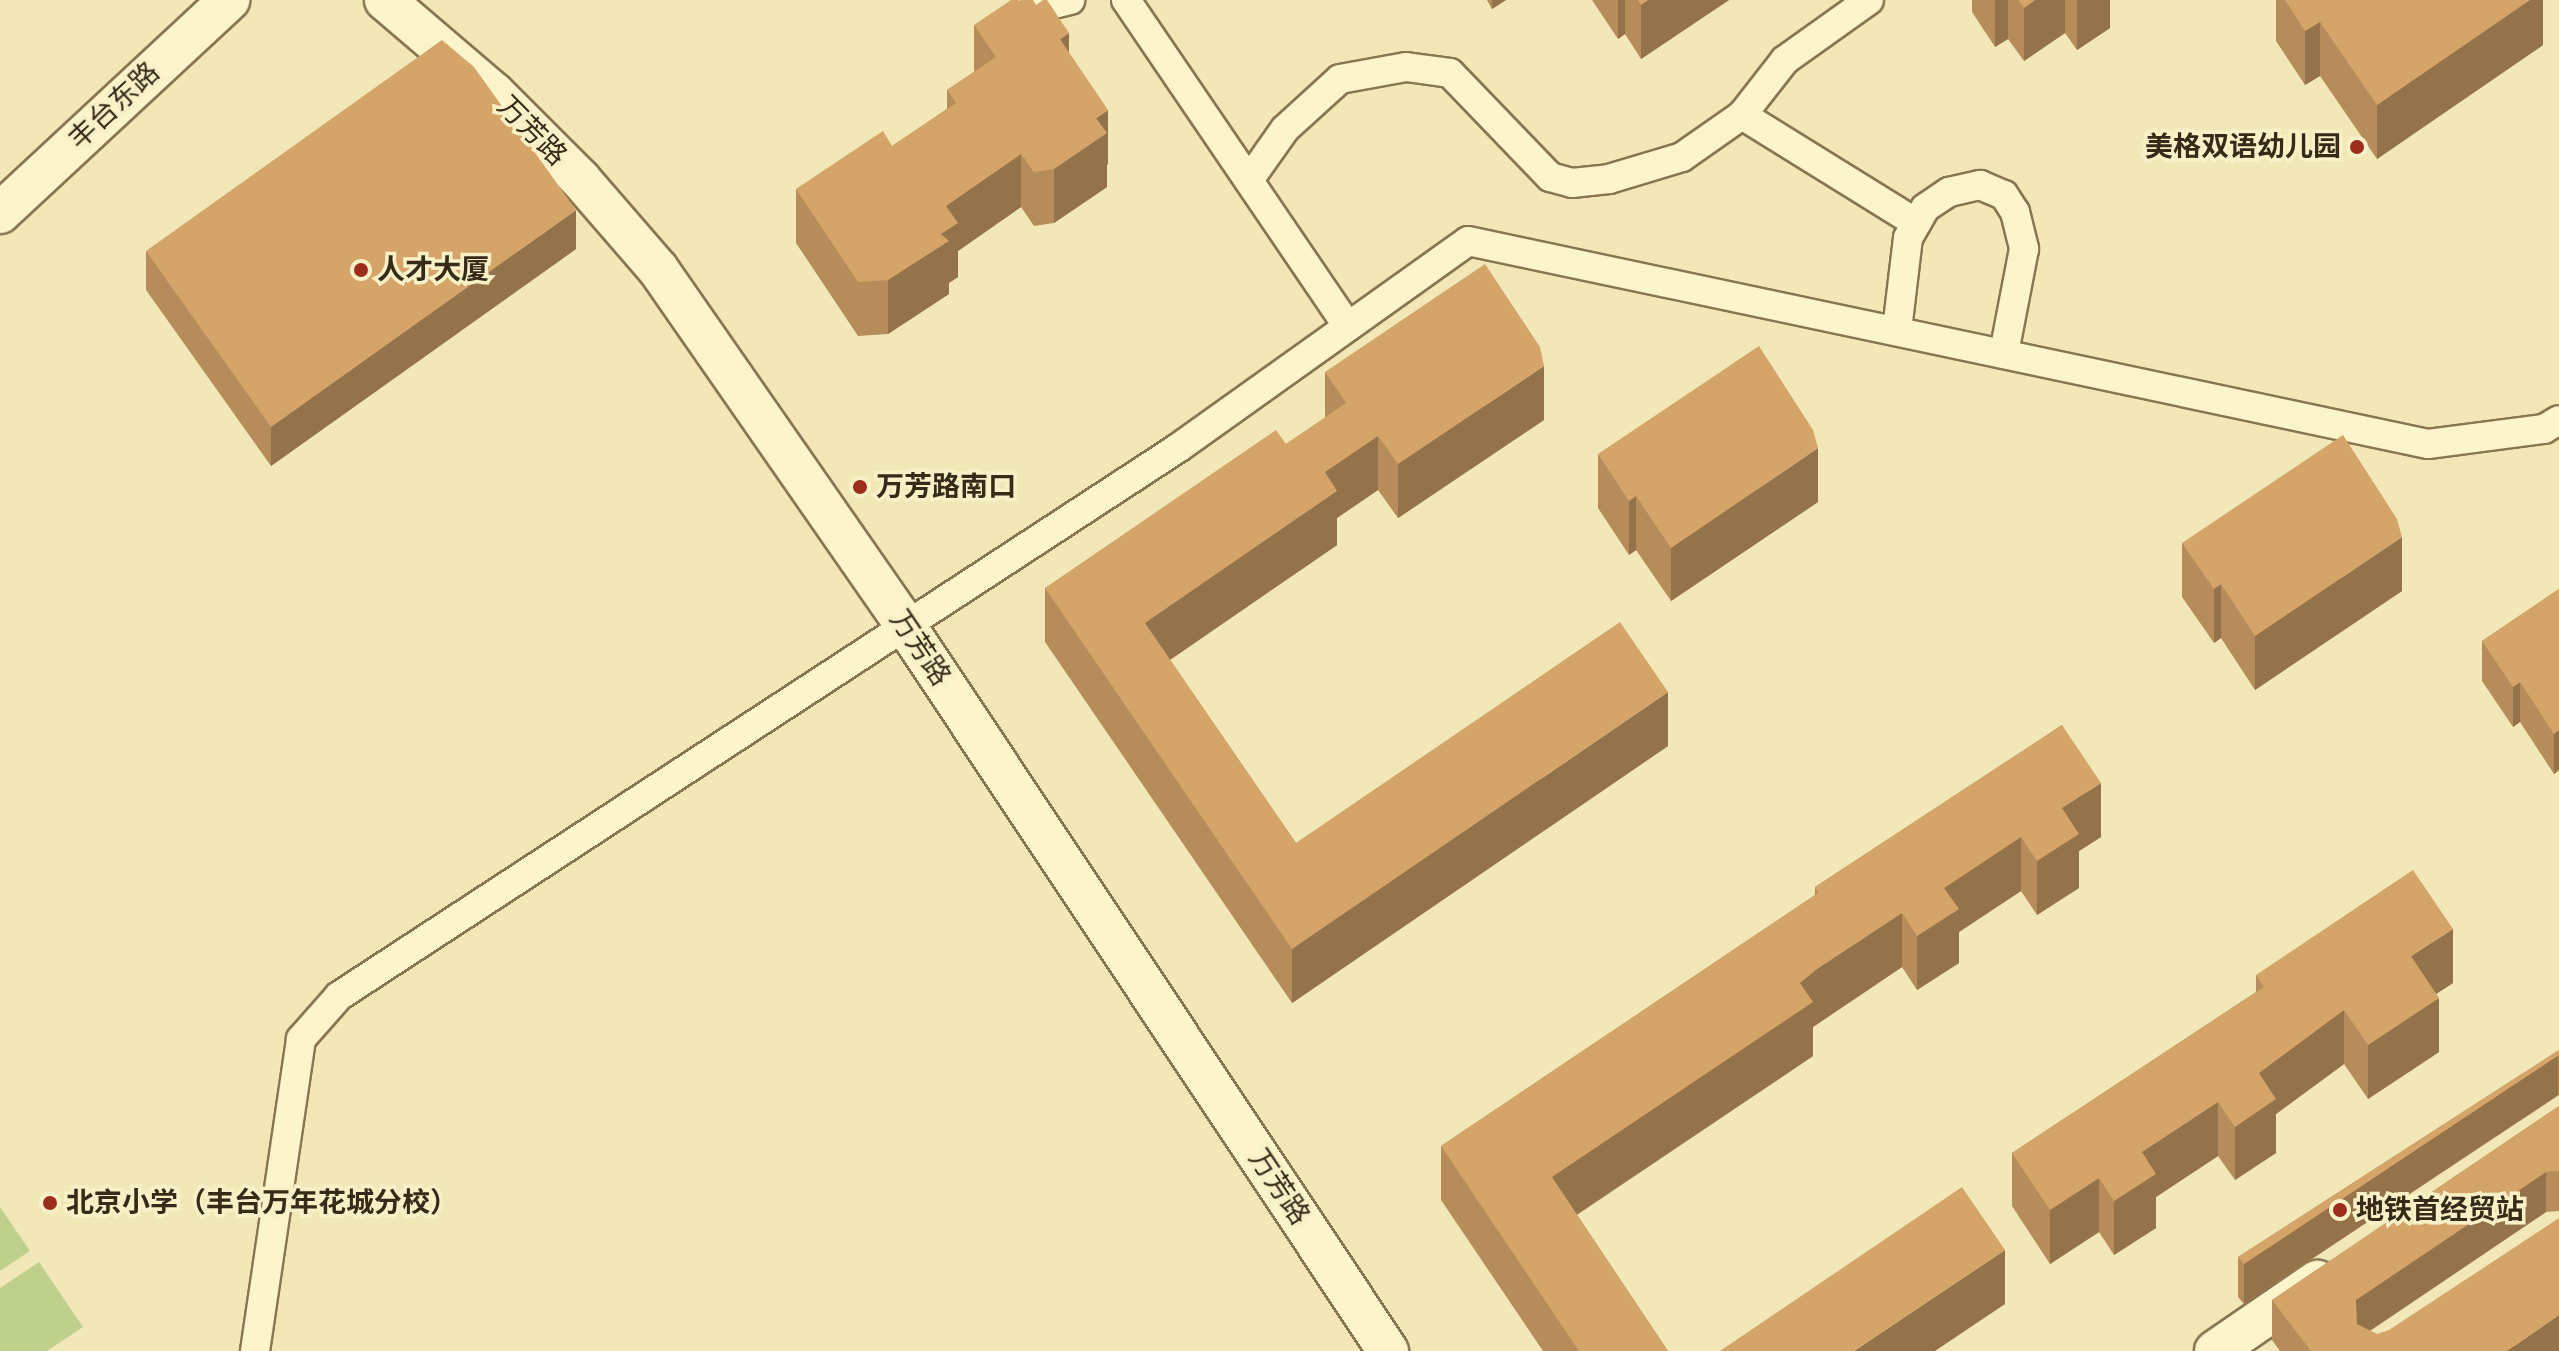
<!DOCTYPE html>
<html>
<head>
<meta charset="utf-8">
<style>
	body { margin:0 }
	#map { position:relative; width:2559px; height:1351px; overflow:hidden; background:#f2e8b7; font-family:Bitter,"Noto Sans SC",serif }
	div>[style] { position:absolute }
	.green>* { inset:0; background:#bed08b }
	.roads { filter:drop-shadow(2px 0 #887652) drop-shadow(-2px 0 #887652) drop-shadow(0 2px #887652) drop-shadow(0 -2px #887652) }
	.street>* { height:28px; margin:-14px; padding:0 14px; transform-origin:14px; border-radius:14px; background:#fcf4cb }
	.secondary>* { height:40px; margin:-20px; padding:0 20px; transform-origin:20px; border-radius:20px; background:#fcf4cb }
	.wall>* { inset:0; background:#b68d5a }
	.shaded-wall>* { inset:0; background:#94734a }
	.building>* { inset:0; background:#d4a469 }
	.dots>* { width:22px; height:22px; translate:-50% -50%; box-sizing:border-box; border:4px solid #f8f1c8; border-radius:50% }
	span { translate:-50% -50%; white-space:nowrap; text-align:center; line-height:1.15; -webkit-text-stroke:7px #f8f1c8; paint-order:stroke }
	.street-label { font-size:28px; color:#362b18 }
	.poi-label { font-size:28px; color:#362b18; font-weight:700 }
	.right { translate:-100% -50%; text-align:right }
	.left { translate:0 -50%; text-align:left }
</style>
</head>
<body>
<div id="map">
	<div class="green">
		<i style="clip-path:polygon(0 1207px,30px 1251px,0 1271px)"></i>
		<i style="clip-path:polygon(39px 1262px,83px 1327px,47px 1351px,0 1351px,0 1288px)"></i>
	</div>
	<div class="roads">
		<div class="street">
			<i style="left:1046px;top:0;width:6px;rotate:51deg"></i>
			<i style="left:1050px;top:5px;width:21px;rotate:-14deg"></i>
			<i style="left:1126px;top:0;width:395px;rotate:55.8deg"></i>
			<i style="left:1742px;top:115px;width:205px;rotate:31.8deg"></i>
			<i style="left:1249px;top:180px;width:62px;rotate:-54.8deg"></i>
			<i style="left:1285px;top:129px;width:74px;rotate:-42.3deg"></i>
			<i style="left:1340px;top:79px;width:67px;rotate:-10.3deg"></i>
			<i style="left:1406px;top:67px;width:44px;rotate:7.8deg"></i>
			<i style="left:1450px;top:73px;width:144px;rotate:46.1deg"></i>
			<i style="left:1550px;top:177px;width:23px;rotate:15deg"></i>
			<i style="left:1572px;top:183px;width:37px;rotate:-6deg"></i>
			<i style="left:1609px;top:179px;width:76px;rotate:-16.8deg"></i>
			<i style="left:1682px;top:157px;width:73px;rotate:-35deg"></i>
			<i style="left:1742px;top:115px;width:70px;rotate:-52deg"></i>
			<i style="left:1785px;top:60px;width:103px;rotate:-35.5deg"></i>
			<i style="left:1897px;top:330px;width:93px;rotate:-83.2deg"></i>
			<i style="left:1908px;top:238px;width:34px;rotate:-60deg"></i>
			<i style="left:1925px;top:208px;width:29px;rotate:-34deg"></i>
			<i style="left:1949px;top:192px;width:32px;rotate:-13deg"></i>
			<i style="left:1980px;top:185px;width:26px;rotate:23deg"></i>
			<i style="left:2004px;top:195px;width:20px;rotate:57deg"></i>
			<i style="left:2015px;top:212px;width:38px;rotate:76deg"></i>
			<i style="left:2024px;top:249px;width:106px;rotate:100.9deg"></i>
			<i style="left:255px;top:1351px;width:315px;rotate:-81.6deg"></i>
			<i style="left:301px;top:1039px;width:57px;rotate:-48.5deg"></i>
			<i style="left:339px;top:996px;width:1002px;rotate:-33.15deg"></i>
			<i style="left:1178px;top:448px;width:356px;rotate:-35.5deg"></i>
			<i style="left:1468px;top:241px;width:981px;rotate:11.94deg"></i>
			<i style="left:2428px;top:444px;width:117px;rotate:-7.4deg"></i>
			<i style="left:2544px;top:429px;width:17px;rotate:-31deg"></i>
		</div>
		<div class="secondary">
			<i style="left:385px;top:0;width:143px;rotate:40.5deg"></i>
			<i style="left:494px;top:93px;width:122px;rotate:45deg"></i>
			<i style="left:580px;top:179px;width:119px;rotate:49.1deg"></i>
			<i style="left:658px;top:269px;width:433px;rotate:55.2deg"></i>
			<i style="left:905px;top:625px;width:872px;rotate:56.36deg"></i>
			<i style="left:0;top:213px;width:313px;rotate:-42.9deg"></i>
			<i style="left:2215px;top:1351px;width:124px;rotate:-34.5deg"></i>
		</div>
	</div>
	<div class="wall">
		<i style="clip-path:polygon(1487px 0,1506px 0,1492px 9px)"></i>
		<i style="clip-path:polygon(1592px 0,1729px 0,1641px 59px,1625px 34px,1618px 39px)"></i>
		<i style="clip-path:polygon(1972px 0,2110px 0,2110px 28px,2077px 50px,2065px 33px,2024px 61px,2008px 39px,1995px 47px,1972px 12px)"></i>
		<i style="clip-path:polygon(2276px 0,2543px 0,2543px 45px,2377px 159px,2320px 76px,2305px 85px,2276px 41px)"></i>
		<i style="clip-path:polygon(974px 25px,1069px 53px,1108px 164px,1107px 165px,1107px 187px,1054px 223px,1034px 226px,1021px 207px,958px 251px,958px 277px,949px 283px,949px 294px,888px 334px,858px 336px,796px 243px,796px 189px,892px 146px,947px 109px,947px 90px,974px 72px)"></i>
		<i style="clip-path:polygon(576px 249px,271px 466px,146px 290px,146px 251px)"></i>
		<i style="clip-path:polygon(1325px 372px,1544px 420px,1398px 518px,1378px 490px,1337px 518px,1337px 545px,1170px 660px,1296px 843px,1668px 746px,1292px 1003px,1045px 642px,1045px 588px,1286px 444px,1325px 418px)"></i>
		<i style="clip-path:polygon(1598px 454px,1818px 502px,1671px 601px,1636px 550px,1629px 555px,1598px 508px)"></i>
		<i style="clip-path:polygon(2182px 543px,2402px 591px,2255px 690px,2221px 638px,2214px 643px,2182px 597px)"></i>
		<i style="clip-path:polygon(2559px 589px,2559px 770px,2554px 774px,2520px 722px,2513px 727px,2482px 681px,2482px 641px)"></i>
		<i style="clip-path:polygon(2062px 725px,2101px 837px,2079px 851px,2079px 888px,2037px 915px,2021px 891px,1959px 932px,1959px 963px,1917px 990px,1902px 967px,1813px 1027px,1813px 1056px,1577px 1215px,1668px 1351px,1543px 1351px,1441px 1200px,1441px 1146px,1815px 895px,1815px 887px)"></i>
		<i style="clip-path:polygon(2256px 975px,2453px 983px,2436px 994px,2439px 1052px,2368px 1099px,2344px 1064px,2276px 1114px,2276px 1153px,2235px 1180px,2218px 1156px,2156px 1197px,2156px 1228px,2114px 1255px,2099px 1232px,2050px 1264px,2012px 1206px,2012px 1153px,2256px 992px)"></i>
		<i style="clip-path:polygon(2559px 1050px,2559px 1095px,2244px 1304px,2238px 1297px,2238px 1257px)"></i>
		<i style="clip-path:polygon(2559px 1106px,2559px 1211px,2546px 1212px,2370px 1331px,2377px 1334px,2559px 1351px,2280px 1351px,2272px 1340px,2272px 1300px)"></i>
	</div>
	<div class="shaded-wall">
		<i style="clip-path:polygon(1492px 0,1506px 0,1492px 9px)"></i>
		<i style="clip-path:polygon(1618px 0,1625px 0,1625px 34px,1618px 39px)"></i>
		<i style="clip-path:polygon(1648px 0,1729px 0,1641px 59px,1641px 5px)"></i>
		<i style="clip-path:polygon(1995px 0,2008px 0,2008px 39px,1995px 47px)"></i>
		<i style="clip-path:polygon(2035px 0,2065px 0,2065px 33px,2024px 61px,2024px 8px)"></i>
		<i style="clip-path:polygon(2077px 0,2110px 0,2110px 28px,2077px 50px)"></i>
		<i style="clip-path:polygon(2530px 0,2543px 0,2543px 45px,2377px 159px,2377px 105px)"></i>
		<i style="clip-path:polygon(2320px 22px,2320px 76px,2305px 85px,2305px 31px)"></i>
		<i style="clip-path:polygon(1069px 33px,1069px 87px,1060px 39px)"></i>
		<i style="clip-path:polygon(1108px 110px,1108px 164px,1107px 165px,1107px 187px,1054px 223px,1054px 169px,1096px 118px)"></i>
		<i style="clip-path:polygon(1021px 154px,1021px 207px,958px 251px,958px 277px,949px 283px,949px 294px,888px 334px,888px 280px,941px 234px,946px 206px)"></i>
		<i style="clip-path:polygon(576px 210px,576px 249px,271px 466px,271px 427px)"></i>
		<i style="clip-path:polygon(1544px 366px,1544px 420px,1398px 518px,1398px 464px)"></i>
		<i style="clip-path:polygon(1378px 436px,1378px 490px,1337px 518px,1337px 545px,1145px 677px,1145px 623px,1325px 472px)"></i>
		<i style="clip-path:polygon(1818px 448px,1818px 502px,1671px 601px,1671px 548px)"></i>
		<i style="clip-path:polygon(1636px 496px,1636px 550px,1629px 555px,1629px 501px)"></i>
		<i style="clip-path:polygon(2402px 537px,2402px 591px,2255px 690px,2255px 636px)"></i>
		<i style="clip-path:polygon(2221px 584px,2221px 638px,2214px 643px,2214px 589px)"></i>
		<i style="clip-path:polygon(2520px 682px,2520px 722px,2513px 727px,2513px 687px)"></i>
		<i style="clip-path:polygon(1668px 692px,1668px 746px,1292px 1003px,1292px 949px)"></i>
		<i style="clip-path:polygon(2559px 730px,2559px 770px,2554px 774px,2554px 734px)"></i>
		<i style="clip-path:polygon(2101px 783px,2101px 837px,2079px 851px,2079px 888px,2037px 915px,2037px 861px,2062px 808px)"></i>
		<i style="clip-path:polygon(2021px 837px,2021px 891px,1959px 932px,1959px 963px,1917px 990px,1917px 936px,1944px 888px)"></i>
		<i style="clip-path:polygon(1902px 913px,1902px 967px,1813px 1027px,1813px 1056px,1552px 1231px,1552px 1177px,1817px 969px)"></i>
		<i style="clip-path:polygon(2453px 929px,2453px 983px,2411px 1010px,2411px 956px)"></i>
		<i style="clip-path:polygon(2439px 998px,2439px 1052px,2368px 1099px,2368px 1045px)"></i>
		<i style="clip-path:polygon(2344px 1010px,2344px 1064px,2276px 1114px,2276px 1153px,2235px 1180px,2235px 1127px,2259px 1073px)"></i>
		<i style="clip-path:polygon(2558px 1055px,2558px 1095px,2244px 1304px,2244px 1264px)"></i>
		<i style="clip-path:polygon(2218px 1102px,2218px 1156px,2156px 1197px,2156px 1228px,2114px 1255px,2114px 1201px,2142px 1152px)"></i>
		<i style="clip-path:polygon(2546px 1172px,2546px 1212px,2356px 1340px,2356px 1300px)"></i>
		<i style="clip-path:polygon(2099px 1178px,2099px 1232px,2050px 1264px,2050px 1210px)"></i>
		<i style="clip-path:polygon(2005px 1250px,2005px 1304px,1935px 1351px,1854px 1351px)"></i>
		<i style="clip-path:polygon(2559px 1315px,2559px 1351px,2507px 1351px)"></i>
	</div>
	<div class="building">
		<i style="clip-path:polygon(1011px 0,1018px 0,1019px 1px,1021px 0,1033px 0,1036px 5px,1043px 0,1047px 0,1069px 33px,1060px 39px,1108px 110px,1096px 118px,1107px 133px,1054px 169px,1034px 172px,1021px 154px,946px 206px,958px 223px,941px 234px,949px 241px,888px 280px,858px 282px,796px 189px,883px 131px,892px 146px,956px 103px,947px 90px,996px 57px,974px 25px)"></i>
		<i style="clip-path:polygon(1638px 0,1648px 0,1641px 5px)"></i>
		<i style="clip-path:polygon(2018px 0,2035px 0,2024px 8px)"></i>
		<i style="clip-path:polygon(2285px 0,2530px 0,2377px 105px,2320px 22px,2305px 31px)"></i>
		<i style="clip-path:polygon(442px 40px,474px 67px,576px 210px,271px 427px,146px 251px)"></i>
		<i style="clip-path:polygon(1485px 264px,1540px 347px,1544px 366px,1398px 464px,1378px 436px,1325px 472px,1337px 491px,1145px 623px,1296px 843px,1620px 622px,1668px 692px,1292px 949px,1045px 588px,1276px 430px,1286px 444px,1346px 403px,1325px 372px)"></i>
		<i style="clip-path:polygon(1759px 346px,1813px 430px,1818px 448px,1671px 548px,1636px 496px,1629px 501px,1598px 454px)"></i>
		<i style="clip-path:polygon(2343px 435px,2397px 519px,2402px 537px,2255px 636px,2221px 584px,2214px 589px,2182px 543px)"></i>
		<i style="clip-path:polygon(2559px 589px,2559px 730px,2554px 734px,2520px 682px,2513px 687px,2482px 641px)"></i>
		<i style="clip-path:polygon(2062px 725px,2101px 783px,2062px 808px,2079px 834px,2037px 861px,2021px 837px,1944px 888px,1959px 909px,1917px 936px,1902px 913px,1817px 969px,1800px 983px,1813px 1002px,1552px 1177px,1668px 1351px,1579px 1351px,1441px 1146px,1818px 893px,1815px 887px)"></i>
		<i style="clip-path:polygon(2413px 870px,2453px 929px,2411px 956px,2439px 998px,2368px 1045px,2344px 1010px,2259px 1073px,2276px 1099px,2235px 1127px,2218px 1102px,2142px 1152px,2156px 1174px,2114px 1201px,2099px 1178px,2050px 1210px,2012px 1153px,2264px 987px,2256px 975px)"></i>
		<i style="clip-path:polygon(2559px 1050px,2559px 1055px,2244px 1264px,2238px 1257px)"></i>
		<i style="clip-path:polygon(2559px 1106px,2559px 1171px,2546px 1172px,2356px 1300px,2357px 1324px,2377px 1334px,2389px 1330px,2559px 1218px,2559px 1315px,2507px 1351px,2311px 1351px,2272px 1300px)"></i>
		<i style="clip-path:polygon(1962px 1187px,2005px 1250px,1854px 1351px,1720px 1351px)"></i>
	</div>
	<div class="dots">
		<i style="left:2357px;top:147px;background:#9d2d1c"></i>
		<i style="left:361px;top:270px;background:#9d2d1c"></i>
		<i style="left:860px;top:487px;background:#9d2d1c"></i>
		<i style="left:50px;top:1203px;background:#9d2d1c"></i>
		<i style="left:2340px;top:1210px;background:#9d2d1c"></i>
	</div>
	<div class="street-label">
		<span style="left:114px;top:106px;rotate:-43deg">丰台东路</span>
		<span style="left:532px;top:131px;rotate:45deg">万芳路</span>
		<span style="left:920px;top:648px;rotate:56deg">万芳路</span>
		<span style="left:1279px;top:1187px;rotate:56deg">万芳路</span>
	</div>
	<div class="poi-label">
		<span class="right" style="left:2341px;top:147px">美格双语幼儿园</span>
		<span class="left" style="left:377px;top:270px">人才大厦</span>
		<span class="left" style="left:876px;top:487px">万芳路南口</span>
		<span class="left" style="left:66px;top:1203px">北京小学（丰台万年花城分校）</span>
		<span class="left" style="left:2356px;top:1210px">地铁首经贸站</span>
	</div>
</div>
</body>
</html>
